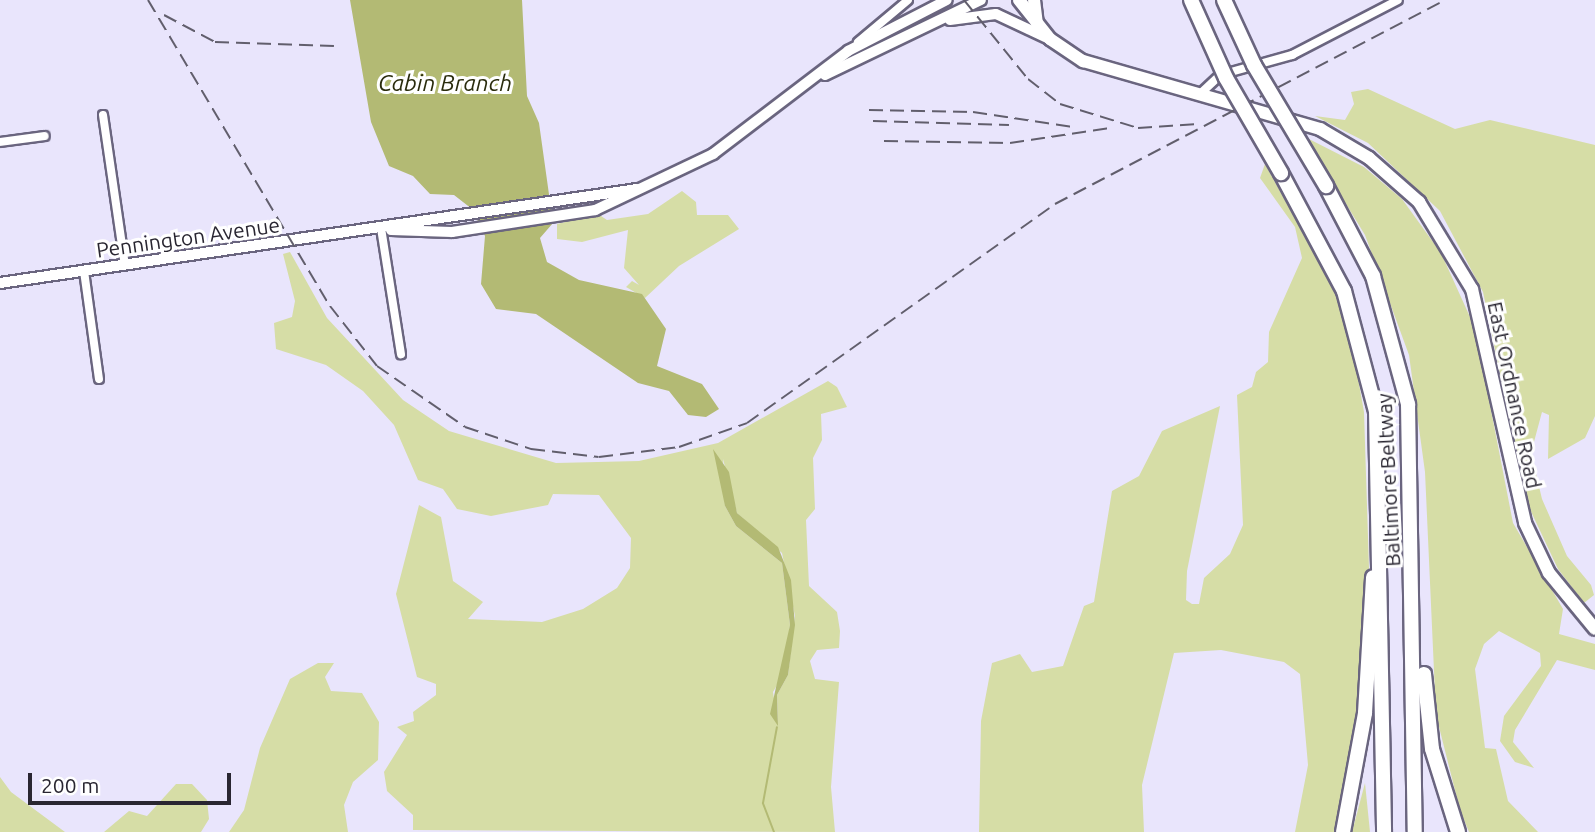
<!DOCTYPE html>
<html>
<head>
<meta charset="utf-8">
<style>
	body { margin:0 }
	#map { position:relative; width:1595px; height:832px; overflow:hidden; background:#e9e5fc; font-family:Ubuntu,sans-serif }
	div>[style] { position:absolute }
	.green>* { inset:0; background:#d6dda6 }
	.water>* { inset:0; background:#b3ba74 }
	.stream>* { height:2px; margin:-1px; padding:0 1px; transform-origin:1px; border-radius:1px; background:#b3ba74 }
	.roads { filter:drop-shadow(2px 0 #6a657f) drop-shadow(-2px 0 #6a657f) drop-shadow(0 2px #6a657f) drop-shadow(0 -2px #6a657f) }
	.minor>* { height:8px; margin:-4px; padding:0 4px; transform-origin:4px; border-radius:4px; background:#fff }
	.secondary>* { height:10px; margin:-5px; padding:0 5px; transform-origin:5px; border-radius:5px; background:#fff }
	.primary>* { height:12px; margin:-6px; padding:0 6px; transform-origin:6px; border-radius:6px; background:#fff }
	.motorway>* { height:14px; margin:-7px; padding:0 7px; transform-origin:7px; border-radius:7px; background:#fff }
	.rail>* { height:2px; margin-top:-1px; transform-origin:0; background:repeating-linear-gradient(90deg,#615e6c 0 14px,transparent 0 21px) }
	.bridges { filter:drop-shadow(2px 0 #6a657f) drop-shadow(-2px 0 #6a657f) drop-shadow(0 2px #6a657f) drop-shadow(0 -2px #6a657f) }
	.motorway-bridge>* { height:14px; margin:-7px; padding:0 7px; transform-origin:7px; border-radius:7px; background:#fff }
	span { translate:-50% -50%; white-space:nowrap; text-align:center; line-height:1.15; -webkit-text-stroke:6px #fff; paint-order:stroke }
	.street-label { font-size:21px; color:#292631 }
	.water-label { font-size:23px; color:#2a2c0d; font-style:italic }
	.scale { position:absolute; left:28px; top:773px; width:203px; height:32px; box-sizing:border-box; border:4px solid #292631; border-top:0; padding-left:9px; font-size:21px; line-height:24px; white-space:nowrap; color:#292631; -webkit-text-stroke:5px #fff; paint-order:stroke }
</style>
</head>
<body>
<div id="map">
	<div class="green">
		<i style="clip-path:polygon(1368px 89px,1455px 129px,1490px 120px,1595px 145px,1595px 416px,1585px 438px,1548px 459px,1549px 415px,1542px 412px,1531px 453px,1542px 499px,1567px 556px,1591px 585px,1594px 595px,1584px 603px,1558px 569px,1527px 503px,1483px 292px,1440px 211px,1368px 143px,1315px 116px,1345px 120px,1354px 104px,1351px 92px)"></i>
		<i style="clip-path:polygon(1305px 137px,1364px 167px,1402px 199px,1441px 253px,1475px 328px,1513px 523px,1563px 609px,1559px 634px,1595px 644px,1595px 670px,1557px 660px,1515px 730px,1513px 742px,1534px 768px,1515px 762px,1500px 741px,1504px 716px,1541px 666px,1540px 653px,1499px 631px,1484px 644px,1475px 669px,1485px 748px,1496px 749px,1508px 801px,1538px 832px,1469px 832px,1460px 810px,1436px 715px,1425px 472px,1409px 355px,1365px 235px)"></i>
		<i style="clip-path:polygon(1265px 164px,1346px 311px,1364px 412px,1369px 568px,1360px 690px,1335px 832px,1295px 832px,1308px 765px,1300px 674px,1284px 662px,1221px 650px,1174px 653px,1142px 785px,1144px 832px,979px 832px,981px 721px,992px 663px,1020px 654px,1032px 672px,1063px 666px,1084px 606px,1094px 602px,1112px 491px,1139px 476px,1162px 431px,1220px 406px,1187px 571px,1186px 600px,1192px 604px,1199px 604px,1204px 578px,1230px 554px,1243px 525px,1237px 395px,1252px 387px,1256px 372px,1268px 362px,1269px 332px,1302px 258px,1295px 227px,1260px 178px)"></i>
		<i style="clip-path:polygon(682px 191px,696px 202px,697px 215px,728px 215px,739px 229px,679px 266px,645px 298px,626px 287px,632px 281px,639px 285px,624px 268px,628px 230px,582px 242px,557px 239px,557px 224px,598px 214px,607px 220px,648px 214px)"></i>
		<i style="clip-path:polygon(evenodd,290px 252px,327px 318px,403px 400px,449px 431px,556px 463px,639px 461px,718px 443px,828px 381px,837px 387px,847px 407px,821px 414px,822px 440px,813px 458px,815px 509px,806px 520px,809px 586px,837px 612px,840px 631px,839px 648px,817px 650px,810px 661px,815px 679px,839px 682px,831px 787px,835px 832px,413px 830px,413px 815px,387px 791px,384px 772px,407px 735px,397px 727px,414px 721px,413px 712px,436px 695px,436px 684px,417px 677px,396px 594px,419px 505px,441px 517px,453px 581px,483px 602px,468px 619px,542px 622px,583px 609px,617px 588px,630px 568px,631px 538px,599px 495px,553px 494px,548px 505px,491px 516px,457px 509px,443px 489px,418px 480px,394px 425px,363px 391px,326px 365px,276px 349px,274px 323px,292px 317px,295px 301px,283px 254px,290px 252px,723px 459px,737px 513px,782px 553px,795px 616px,788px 675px,777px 695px,778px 726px,773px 692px,783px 675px,790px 625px,782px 563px,736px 526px,725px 506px,723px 459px)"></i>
		<i style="clip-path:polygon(318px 663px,334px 663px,325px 677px,331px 691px,362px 693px,379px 722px,378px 760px,353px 782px,344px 805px,348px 832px,229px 832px,244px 810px,260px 748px,290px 679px)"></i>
		<i style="clip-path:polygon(0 777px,11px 792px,65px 832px,0 832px)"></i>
		<i style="clip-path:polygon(1365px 783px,1370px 832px,1352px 832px)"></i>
		<i style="clip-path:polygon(176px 784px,192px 784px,207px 800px,209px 819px,201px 832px,104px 832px,129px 811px,147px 816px)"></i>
	</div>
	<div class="water">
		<i style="clip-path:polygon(350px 0,522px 0,527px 96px,539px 123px,553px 223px,540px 238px,547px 262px,579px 280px,642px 294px,666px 329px,657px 366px,702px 384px,719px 409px,706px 417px,688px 415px,669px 391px,638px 383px,536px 314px,496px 309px,481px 284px,485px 236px,472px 209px,454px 195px,430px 194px,413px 176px,389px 166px,371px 122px)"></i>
		<i style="clip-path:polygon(713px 449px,729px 472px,737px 513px,778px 547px,791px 580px,795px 625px,788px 675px,777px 695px,778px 726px,770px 714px,790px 625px,782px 563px,736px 526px,725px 506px)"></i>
	</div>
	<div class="stream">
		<i style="left:774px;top:832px;width:31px;rotate:-111deg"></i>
		<i style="left:763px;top:803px;width:77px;rotate:-79.6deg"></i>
	</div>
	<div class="roads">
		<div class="minor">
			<i style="left:858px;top:42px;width:65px;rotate:-40deg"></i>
			<i style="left:1201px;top:93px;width:26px;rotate:-43deg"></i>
			<i style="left:1220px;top:75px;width:75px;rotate:-15.5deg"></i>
			<i style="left:1292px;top:55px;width:119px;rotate:-27.4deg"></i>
			<i style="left:103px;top:115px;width:152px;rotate:81.7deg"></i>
			<i style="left:0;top:142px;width:45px;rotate:-7.6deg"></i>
			<i style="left:381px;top:228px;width:128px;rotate:81deg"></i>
			<i style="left:84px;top:271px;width:109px;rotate:82.1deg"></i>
		</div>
		<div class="secondary">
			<i style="left:950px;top:20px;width:46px;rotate:-7.4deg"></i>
			<i style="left:996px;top:14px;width:56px;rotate:25.2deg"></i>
			<i style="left:825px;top:75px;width:173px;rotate:-25.7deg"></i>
			<i style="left:391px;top:230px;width:61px;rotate:1.9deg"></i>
			<i style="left:452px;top:232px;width:145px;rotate:-8.7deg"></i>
			<i style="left:595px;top:210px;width:131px;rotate:-25.4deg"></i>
			<i style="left:713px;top:154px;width:170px;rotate:-37.3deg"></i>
			<i style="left:848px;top:51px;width:111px;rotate:-27.3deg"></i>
			<i style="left:0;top:283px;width:644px;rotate:-8.39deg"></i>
		</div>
		<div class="primary">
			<i style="left:1019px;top:0;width:50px;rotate:51.5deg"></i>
			<i style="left:1050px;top:39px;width:40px;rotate:34deg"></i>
			<i style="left:1083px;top:61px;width:247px;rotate:16deg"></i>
			<i style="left:1320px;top:129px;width:57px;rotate:30.6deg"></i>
			<i style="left:1369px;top:158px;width:67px;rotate:41.3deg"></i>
			<i style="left:1419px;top:202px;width:102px;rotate:58.7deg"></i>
			<i style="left:1472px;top:289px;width:240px;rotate:77.2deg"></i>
			<i style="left:1525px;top:523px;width:55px;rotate:64.4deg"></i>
			<i style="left:1549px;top:573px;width:72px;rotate:50.6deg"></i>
			<i style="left:1034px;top:0;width:23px;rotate:83deg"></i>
		</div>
		<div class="motorway">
			<i style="left:1281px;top:173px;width:134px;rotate:61.9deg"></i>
			<i style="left:1344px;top:291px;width:124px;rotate:75.1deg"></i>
			<i style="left:1376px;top:411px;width:421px;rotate:88.9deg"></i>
			<i style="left:1326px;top:186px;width:102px;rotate:62.4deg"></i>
			<i style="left:1373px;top:276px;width:133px;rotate:74.7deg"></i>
			<i style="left:1408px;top:404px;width:428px;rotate:89.1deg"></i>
			<i style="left:1424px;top:674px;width:75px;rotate:83.9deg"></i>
			<i style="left:1432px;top:749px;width:87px;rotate:72.6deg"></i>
			<i style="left:1343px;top:832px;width:121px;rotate:-79.5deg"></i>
			<i style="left:1365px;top:713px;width:136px;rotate:-86.6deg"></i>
		</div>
	</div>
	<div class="rail">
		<i style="left:148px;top:0;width:356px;rotate:59.3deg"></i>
		<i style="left:330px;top:306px;width:76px;rotate:51.9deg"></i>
		<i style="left:377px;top:366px;width:107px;rotate:34.7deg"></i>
		<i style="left:465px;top:427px;width:70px;rotate:18.4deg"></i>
		<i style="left:531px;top:449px;width:68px;rotate:6.7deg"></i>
		<i style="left:599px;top:457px;width:81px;rotate:-7.1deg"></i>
		<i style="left:679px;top:447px;width:72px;rotate:-19.4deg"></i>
		<i style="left:747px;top:423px;width:378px;rotate:-35.4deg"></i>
		<i style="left:1055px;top:204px;width:441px;rotate:-27.6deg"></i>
		<i style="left:964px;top:0;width:102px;rotate:51deg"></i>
		<i style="left:1028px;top:79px;width:41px;rotate:38deg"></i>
		<i style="left:1060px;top:104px;width:82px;rotate:17.1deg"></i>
		<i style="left:1138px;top:128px;width:60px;rotate:-3.8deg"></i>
		<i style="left:164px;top:15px;width:58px;rotate:27.9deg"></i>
		<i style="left:215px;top:42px;width:119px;rotate:1.9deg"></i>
		<i style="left:869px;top:110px;width:104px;rotate:1.1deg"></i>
		<i style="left:973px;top:112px;width:101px;rotate:8.5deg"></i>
		<i style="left:873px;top:121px;width:136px;rotate:1.7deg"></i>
		<i style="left:884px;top:141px;width:126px;rotate:0.9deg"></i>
		<i style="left:1010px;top:143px;width:101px;rotate:-8.5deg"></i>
	</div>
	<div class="bridges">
		<div class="motorway-bridge">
			<i style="left:1191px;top:0;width:85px;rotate:65.8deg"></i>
			<i style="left:1226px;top:78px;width:110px;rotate:59.9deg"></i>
			<i style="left:1224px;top:0;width:72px;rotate:65.2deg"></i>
			<i style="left:1254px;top:65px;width:141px;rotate:59.2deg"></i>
		</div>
	</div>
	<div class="street-label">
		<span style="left:188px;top:237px;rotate:-8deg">Pennington Avenue</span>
		<span style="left:1515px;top:395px;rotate:78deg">East Ordnance Road</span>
		<span style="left:1388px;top:480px;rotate:-93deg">Baltimore Beltway</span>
	</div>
	<div class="water-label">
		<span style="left:445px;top:83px">Cabin Branch</span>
	</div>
	<div class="scale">200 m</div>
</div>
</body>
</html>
